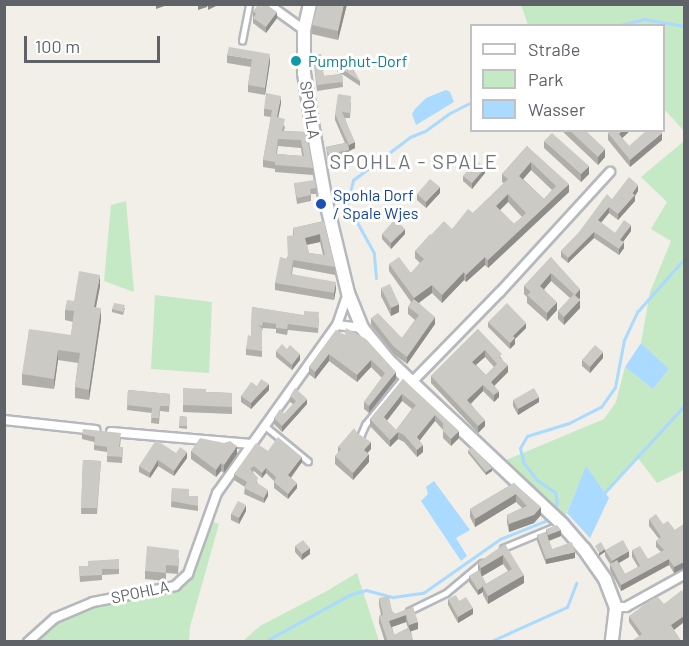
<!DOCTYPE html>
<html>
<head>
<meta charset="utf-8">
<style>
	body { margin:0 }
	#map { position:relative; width:689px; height:646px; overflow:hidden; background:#f1efe8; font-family:Barlow,sans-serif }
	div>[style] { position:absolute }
	.green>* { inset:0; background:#c5e8c5 }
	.water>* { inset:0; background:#aadaff }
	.stream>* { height:3px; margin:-1.5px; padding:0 1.5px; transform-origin:1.5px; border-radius:1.5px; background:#aadaff }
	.roads { filter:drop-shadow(2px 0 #b5b8bc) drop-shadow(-2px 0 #b5b8bc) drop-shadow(0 2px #b5b8bc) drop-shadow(0 -2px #b5b8bc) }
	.lane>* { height:4.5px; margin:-2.25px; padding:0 2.25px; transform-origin:2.25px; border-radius:2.25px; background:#fff }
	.street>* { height:8px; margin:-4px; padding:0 4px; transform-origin:4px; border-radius:4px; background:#fff }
	.secondary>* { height:12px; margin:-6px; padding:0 6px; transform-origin:6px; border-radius:6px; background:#fff }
	.wall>* { inset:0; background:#afaea9 }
	.shaded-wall>* { inset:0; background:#8f8d8a }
	.building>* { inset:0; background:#cccac5 }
	.dots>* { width:16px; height:16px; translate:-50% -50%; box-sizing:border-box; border:3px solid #fff; border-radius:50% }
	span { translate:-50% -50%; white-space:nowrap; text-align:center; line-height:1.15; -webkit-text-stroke:6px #fff; paint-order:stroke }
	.culture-label { font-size:16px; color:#0d838f }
	.left { translate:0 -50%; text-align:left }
	.street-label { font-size:16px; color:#5f6368 }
	.transit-label { font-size:16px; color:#164399 }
	.quarter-label { font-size:20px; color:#70757a; letter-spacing:1.5px }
	.frame { position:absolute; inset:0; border:6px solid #5f6368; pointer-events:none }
	.legend { position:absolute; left:470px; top:24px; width:195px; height:108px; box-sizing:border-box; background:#fff; border:2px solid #bfc1c3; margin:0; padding:8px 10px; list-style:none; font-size:18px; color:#5f6368 }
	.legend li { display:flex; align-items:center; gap:12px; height:30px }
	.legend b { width:30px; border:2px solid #bfc1c3 }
	.scale { position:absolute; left:24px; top:36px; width:136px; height:27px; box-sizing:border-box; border:3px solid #5f6368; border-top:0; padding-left:8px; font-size:18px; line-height:21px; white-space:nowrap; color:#5f6368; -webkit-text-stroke:4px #fff; paint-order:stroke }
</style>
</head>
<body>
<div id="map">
	<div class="green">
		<i style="clip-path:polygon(521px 5px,684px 5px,684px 131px,664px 109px,664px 26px,528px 25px)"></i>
		<i style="clip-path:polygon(684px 141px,684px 470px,657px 483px,637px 457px,605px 492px,586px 467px,562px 524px,497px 464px,604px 419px,616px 402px,625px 367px,653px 389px,669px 369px,641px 343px,650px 292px,671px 241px,651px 229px,667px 202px,641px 177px)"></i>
		<i style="clip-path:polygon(126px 201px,134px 292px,104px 281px,111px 205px)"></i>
		<i style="clip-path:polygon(155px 295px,212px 302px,209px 373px,151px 369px)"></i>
		<i style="clip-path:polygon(207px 520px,219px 524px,190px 627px,189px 641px,28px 642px,55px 618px,93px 602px,175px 586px,188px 574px)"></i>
		<i style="clip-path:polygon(357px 573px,379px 641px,243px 641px,260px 626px,325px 592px)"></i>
	</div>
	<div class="water">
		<i style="clip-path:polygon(446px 90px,450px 92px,454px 102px,416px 125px,412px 114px,415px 109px,426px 98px)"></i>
		<i style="clip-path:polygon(641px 343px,669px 369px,653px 389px,625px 367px)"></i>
		<i style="clip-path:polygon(586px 466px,609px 498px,590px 538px,567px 513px)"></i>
		<i style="clip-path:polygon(434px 481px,470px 530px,456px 538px,467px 556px,461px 561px,421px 501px,428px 494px,426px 487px)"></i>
	</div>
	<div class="stream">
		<i style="left:616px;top:26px;width:29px;rotate:-14deg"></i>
		<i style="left:644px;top:19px;width:41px;rotate:9.9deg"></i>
		<i style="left:376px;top:278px;width:25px;rotate:-95deg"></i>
		<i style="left:374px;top:253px;width:56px;rotate:-118.9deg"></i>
		<i style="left:347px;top:204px;width:25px;rotate:-76deg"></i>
		<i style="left:353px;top:180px;width:71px;rotate:-37deg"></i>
		<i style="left:410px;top:137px;width:16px;rotate:-22deg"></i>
		<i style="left:425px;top:131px;width:29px;rotate:-36deg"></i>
		<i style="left:448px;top:114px;width:27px;rotate:-27deg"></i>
		<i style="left:605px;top:492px;width:117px;rotate:-47.4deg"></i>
		<i style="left:552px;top:511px;width:9px;rotate:-58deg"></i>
		<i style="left:557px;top:503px;width:11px;rotate:-100deg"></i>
		<i style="left:555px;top:492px;width:20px;rotate:-147deg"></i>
		<i style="left:538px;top:481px;width:22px;rotate:-129deg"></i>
		<i style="left:524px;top:464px;width:16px;rotate:-104deg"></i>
		<i style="left:520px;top:448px;width:14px;rotate:-60deg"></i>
		<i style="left:527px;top:436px;width:44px;rotate:-17.2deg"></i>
		<i style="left:569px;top:423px;width:36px;rotate:-27deg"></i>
		<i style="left:601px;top:407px;width:24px;rotate:-55deg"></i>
		<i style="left:615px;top:387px;width:48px;rotate:-79.2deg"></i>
		<i style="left:624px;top:340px;width:31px;rotate:-65deg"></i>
		<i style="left:637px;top:312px;width:71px;rotate:-48.4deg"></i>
		<i style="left:264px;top:642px;width:97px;rotate:-28.9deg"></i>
		<i style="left:349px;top:595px;width:18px;rotate:-16deg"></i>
		<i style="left:366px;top:590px;width:28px;rotate:15deg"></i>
		<i style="left:393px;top:597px;width:30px;rotate:-8deg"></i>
		<i style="left:423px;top:593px;width:94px;rotate:-35deg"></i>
		<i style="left:500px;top:539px;width:48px;rotate:-21.8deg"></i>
		<i style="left:545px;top:521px;width:6px;rotate:-59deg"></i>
		<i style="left:489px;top:642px;width:85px;rotate:-24.2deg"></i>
		<i style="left:567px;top:607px;width:26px;rotate:-69deg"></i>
	</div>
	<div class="roads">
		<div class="lane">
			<i style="left:242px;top:41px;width:38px;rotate:-79deg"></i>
			<i style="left:264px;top:425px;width:57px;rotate:39.3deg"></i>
			<i style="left:360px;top:437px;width:13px;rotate:-67deg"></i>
			<i style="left:365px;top:425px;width:62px;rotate:-50.9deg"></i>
			<i style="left:503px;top:548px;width:52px;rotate:-22.6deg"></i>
			<i style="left:409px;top:611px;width:41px;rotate:-25.9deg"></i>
			<i style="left:446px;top:593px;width:47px;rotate:-39.8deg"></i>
		</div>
		<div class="street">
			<i style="left:268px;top:4px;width:44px;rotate:35.8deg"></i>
			<i style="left:337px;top:325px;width:25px;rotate:7deg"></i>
			<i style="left:413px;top:381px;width:124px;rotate:-45.7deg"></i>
			<i style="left:500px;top:292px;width:163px;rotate:-47.5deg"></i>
			<i style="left:4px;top:420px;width:92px;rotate:6.3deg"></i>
			<i style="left:111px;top:432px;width:141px;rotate:4.9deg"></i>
			<i style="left:616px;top:607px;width:10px"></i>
			<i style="left:626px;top:607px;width:66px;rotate:-28.9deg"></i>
			<i style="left:28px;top:642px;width:36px;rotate:-42deg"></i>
			<i style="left:55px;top:618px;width:41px;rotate:-22.8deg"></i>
			<i style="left:93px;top:602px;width:84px;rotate:-11deg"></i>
			<i style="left:175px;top:586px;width:18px;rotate:-43deg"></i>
			<i style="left:188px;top:574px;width:86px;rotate:-70.3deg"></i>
			<i style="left:217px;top:493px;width:206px;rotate:-54.5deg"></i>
			<i style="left:337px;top:325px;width:34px;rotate:-71deg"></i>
		</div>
		<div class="secondary">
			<i style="left:310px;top:4px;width:27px;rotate:103deg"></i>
			<i style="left:304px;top:30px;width:43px;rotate:90deg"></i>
			<i style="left:304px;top:73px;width:46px;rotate:81.2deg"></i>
			<i style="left:311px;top:118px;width:85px;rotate:79.9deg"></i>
			<i style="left:326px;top:202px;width:94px;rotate:76.4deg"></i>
			<i style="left:348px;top:293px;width:38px;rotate:68deg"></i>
			<i style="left:362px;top:328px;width:41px;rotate:50.9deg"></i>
			<i style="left:388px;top:360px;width:239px;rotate:43.3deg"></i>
			<i style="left:562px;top:524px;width:33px;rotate:49deg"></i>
			<i style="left:584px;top:549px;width:37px;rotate:55deg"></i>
			<i style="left:605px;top:579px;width:30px;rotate:69deg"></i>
			<i style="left:616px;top:607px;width:35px;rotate:97deg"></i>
		</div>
	</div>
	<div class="wall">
		<i style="clip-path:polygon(318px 4px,347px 4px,338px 40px,312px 34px,312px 25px)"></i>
		<i style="clip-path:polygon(262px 7px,277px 18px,266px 33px,253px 23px,253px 11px)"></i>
		<i style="clip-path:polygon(227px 55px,270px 62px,265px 95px,248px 92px,248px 85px,251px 67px,227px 63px)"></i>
		<i style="clip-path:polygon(313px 55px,324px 76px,341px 74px,337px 71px,337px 65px,360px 81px,360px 86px,342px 74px,343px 87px,317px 91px)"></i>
		<i style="clip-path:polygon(351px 102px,350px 118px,345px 118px,355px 148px,349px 151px,349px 156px,328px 160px,326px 147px,345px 143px,335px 120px,335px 114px)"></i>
		<i style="clip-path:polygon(evenodd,281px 103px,278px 117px,285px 127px,284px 131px,306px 132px,313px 168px,313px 175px,275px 172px,275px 169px,263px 167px,263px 160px,271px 117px,264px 116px,264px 109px,281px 103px,278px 146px,301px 148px,302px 156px,277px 154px,278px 146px)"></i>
		<i style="clip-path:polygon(561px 130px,585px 130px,605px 157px,598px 165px)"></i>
		<i style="clip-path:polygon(631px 130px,622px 138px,629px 146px,662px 140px,630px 167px,608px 140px,608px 133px)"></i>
		<i style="clip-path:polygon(544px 141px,589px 174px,581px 182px,544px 148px)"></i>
		<i style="clip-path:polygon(evenodd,527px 146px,569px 192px,488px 268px,485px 265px,466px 282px,464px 280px,442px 303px,432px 293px,419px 303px,435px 324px,407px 364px,394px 354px,371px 325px,371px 318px,402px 338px,415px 320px,408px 314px,408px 307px,411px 302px,389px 271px,389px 264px,411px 273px,420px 263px,415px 258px,415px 251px,431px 235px,452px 229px,473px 213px,504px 183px,502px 182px,502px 174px,527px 146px,531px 170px,552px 190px,544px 199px,523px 179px,531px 170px,527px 146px,508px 202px,522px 217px,514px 224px,500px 210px,508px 202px)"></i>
		<i style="clip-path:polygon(485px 173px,472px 189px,463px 181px,463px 176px)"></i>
		<i style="clip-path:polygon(294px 183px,316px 188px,316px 194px,311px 194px,311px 201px,297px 204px)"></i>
		<i style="clip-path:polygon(638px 191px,635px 196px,635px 201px,618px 220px,609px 213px,601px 223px,615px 233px,631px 231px,623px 242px,624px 248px,619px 255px,594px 238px,568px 263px,561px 257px,561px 251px,612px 199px)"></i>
		<i style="clip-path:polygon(440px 193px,426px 208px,417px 200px,417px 194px)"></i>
		<i style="clip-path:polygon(evenodd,324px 221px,335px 267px,335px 275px,293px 267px,292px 274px,336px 289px,334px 300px,275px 290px,275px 283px,287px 259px,293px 235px,293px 228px,324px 221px,320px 242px,323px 255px,309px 253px,307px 245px,320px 242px)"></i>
		<i style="clip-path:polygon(382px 234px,405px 234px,391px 249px,382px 239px)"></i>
		<i style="clip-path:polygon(551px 257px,580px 298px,579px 299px,580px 308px,564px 325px,558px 319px,558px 311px,570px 298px,551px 281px,544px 289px,557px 310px,547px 321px,527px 303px,527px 297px,524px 294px,524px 286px)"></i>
		<i style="clip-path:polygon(100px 286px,96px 307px,101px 319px,89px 400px,75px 398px,75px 387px,78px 363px,58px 360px,54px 389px,22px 385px,22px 374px,71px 335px,73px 322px,65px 320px,65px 310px,74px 301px)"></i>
		<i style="clip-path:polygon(381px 288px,399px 312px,391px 316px,381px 296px)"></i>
		<i style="clip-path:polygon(252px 307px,319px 318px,318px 333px,288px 330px,287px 335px,276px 333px,276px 329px,263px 328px,262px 331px,262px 357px,246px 355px,246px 349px,251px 336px)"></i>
		<i style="clip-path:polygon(125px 308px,123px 315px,112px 312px,112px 309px)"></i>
		<i style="clip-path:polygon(488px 322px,526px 328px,515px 339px,515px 344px,510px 349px,488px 327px)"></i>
		<i style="clip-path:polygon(evenodd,478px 329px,502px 359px,508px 372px,494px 386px,499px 397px,494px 402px,483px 391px,471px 404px,485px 426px,478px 433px,431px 383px,431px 376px,478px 329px,485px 357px,494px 367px,486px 375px,476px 365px,485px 357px)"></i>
		<i style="clip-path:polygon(336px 330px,396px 379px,369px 413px,364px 409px,364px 402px,382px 378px,371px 367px,357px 382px,329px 361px,315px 379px,309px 374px,309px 367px)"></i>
		<i style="clip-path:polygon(287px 349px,300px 360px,292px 370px,276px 357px,276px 351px)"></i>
		<i style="clip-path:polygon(603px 358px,590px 373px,582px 366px,582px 360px)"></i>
		<i style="clip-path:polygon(evenodd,403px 379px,459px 438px,451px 446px,443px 438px,443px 430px,435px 421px,419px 440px,423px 452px,417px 457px,404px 442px,398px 439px,390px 447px,370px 426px,370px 419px,403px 379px,402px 401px,412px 409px,396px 430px,387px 421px,402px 401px)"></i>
		<i style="clip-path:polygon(257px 386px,269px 390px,251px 409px,241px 402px,241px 396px)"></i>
		<i style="clip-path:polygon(183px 388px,206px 392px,232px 393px,232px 414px,183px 412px)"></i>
		<i style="clip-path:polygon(128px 390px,170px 394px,169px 412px,160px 411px,159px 424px,151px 423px,152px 413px,127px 410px)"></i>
		<i style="clip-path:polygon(290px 396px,307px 404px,282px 432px,274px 424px,274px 418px,284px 414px,293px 404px,290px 402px)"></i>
		<i style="clip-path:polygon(513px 400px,539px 402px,518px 415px,513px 406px)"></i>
		<i style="clip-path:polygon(180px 416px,187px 417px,187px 429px,179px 428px)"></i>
		<i style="clip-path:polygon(357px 433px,371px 449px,367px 453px,369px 462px,353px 480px,335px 464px,335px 456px,338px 453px,338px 447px)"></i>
		<i style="clip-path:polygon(82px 434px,121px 438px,120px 447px,123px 447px,122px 463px,107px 462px,107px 452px,94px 450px,94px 442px,82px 439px)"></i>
		<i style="clip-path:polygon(468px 450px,492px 471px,486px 475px,468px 453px)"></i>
		<i style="clip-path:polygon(191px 451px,237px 454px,224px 473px,221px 471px,216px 477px,191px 459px)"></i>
		<i style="clip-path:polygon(268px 451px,302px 462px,291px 478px,297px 488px,288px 499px,274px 488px,274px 481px,266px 473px,262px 478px,254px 471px,253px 472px,258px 484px,268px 496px,264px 503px,244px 494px,245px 487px,234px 480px,234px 474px)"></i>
		<i style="clip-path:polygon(176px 453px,187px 458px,174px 476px,158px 466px,150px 478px,139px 472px,139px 466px)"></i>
		<i style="clip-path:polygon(83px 460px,101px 461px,97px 514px,81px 514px)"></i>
		<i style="clip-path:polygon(514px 483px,541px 515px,534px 523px,509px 532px,507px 523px,507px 515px,522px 508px,516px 502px,475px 527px,470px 517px,470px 509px)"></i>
		<i style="clip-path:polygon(172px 488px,189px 496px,198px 496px,198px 511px,171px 507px)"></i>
		<i style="clip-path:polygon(246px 511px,239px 524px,231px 520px,231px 514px)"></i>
		<i style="clip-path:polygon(649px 519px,675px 530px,684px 524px,684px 568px,674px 573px,669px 565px,621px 591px,610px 570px,610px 564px,605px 556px,605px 550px,629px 557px,619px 563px,625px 574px,638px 567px,632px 557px,632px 550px,648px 559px,661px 552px,656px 547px,656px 541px,659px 539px,649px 526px)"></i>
		<i style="clip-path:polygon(546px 529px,561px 536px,549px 541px,552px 549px,575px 558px,546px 564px,537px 541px,537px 535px,546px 532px)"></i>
		<i style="clip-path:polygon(evenodd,505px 544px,524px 583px,488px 604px,483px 595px,483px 592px,478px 595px,469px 582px,469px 576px,478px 571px,478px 563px,505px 544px,503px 564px,508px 571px,486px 584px,482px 576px,503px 564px)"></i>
		<i style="clip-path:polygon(295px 546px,310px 554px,302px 560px,295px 552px)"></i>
		<i style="clip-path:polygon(179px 558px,178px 574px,166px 573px,166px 581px,145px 579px,145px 571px)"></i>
		<i style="clip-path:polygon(119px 559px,119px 574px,102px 575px,102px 580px,80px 582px,79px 566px,88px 566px)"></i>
		<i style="clip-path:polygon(684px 594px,684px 622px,674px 630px,639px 636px,629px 622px,629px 616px,664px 604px)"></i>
		<i style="clip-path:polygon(evenodd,379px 598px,395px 614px,413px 607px,418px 629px,411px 631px,413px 642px,385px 642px,379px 623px,379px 616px,381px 615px,379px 605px,379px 598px,406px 622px,408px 628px,394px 635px,392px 627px,406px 622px)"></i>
		<i style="clip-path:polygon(448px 599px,459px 601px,473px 614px,458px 623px,448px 605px)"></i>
	</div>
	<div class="shaded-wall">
		<i style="clip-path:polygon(156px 4px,170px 4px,156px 9px)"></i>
		<i style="clip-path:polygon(198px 4px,207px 4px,207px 7px,198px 10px)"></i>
		<i style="clip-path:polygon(208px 4px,220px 4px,208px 10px)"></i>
		<i style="clip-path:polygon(344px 4px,347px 4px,338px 40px,338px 31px)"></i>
		<i style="clip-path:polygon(277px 12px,277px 18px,266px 33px,266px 27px)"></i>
		<i style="clip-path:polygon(270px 54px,270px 62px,265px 95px,265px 88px)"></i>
		<i style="clip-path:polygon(281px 96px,281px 103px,277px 124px,277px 117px)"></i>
		<i style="clip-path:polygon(623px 130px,631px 130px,619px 141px,619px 134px)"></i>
		<i style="clip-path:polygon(662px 133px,662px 140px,630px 167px,630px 160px)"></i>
		<i style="clip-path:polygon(355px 142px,355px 148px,349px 151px,349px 145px)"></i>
		<i style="clip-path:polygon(605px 149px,605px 157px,598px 165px,598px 157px)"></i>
		<i style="clip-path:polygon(531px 162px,531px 170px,519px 184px,519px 176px)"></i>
		<i style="clip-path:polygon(589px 166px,589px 174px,581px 182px,581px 174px)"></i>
		<i style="clip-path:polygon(485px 168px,485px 173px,472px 189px,472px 183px)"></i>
		<i style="clip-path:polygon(569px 184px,569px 192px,488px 268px,488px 260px)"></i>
		<i style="clip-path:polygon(638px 185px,638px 191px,635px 196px,635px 201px,618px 220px,618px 214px)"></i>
		<i style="clip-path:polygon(440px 187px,440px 193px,426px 208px,426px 202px)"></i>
		<i style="clip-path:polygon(508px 194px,508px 202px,496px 214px,496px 206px)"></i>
		<i style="clip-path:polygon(609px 207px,609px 213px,598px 226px,598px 220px)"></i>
		<i style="clip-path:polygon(631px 225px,631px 231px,620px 246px,620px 240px)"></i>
		<i style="clip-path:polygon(405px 229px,405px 234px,391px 249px,391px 243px)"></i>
		<i style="clip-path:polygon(594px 232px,594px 238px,568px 263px,568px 258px)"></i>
		<i style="clip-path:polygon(320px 234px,320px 242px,305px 245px,305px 238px)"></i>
		<i style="clip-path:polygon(624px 242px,624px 248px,619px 255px,619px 249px)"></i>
		<i style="clip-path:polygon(485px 257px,485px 265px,466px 282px,466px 275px)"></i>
		<i style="clip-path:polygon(464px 272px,464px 280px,442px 303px,442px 295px)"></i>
		<i style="clip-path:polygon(551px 273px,551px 281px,540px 294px,540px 286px)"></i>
		<i style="clip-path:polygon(100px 275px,100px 286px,94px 317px,94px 307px)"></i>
		<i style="clip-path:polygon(336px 282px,336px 289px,334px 300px,334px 293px)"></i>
		<i style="clip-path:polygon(432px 285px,432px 293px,414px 306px,414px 298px)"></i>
		<i style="clip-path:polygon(580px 289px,580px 298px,575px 303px,575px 295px)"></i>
		<i style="clip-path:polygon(580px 300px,580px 308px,564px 325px,564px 317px)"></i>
		<i style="clip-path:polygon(557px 302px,557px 310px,547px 321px,547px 313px)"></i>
		<i style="clip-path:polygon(399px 304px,399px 312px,391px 316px,391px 308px)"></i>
		<i style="clip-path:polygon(101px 308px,101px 319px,89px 400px,89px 390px)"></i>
		<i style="clip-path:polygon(435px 317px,435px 324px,407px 364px,407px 357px)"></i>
		<i style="clip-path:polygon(526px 323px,526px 328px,515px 339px,515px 344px,510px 349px,510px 343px,513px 336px)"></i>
		<i style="clip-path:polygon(58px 350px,58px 360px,54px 389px,54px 379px)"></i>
		<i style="clip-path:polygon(485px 350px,485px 357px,472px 368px,472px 362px)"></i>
		<i style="clip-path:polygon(603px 352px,603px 358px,590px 373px,590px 367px)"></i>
		<i style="clip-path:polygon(300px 354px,300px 360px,292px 370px,292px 365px)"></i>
		<i style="clip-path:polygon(329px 354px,329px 361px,315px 379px,315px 372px)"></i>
		<i style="clip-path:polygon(371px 360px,371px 367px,357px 382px,357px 375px)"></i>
		<i style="clip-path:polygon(508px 365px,508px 372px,491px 389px,491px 382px)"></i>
		<i style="clip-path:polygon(396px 372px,396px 379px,369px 413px,369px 406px)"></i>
		<i style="clip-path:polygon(269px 384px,269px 390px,251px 409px,251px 403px)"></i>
		<i style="clip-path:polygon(483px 385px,483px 391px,467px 407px,467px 400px)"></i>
		<i style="clip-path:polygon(499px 391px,499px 397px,494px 402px,494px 395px)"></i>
		<i style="clip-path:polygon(402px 394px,402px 401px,384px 424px,384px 417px)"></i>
		<i style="clip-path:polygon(539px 397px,539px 402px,518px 415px,518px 409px)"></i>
		<i style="clip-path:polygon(307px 399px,307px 404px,282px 432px,282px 426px)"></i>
		<i style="clip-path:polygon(435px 415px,435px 421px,417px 444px,417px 437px)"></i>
		<i style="clip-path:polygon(485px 420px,485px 426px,478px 433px,478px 426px)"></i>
		<i style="clip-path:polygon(459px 431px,459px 438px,451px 446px,451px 439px)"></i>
		<i style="clip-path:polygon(398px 432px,398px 439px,390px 447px,390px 440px)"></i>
		<i style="clip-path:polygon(371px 442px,371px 449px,364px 457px,364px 450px)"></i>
		<i style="clip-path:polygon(423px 445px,423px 452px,417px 457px,417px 450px)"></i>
		<i style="clip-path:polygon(237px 446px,237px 454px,224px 473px,224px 465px)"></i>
		<i style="clip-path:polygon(187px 452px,187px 458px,174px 476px,174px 471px)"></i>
		<i style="clip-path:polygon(369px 454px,369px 462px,353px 480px,353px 473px)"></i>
		<i style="clip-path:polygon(302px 457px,302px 462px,288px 481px,288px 475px)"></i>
		<i style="clip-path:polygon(158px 460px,158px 466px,150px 478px,150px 473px)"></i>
		<i style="clip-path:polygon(221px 463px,221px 471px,216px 477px,216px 470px)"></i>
		<i style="clip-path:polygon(266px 468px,266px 473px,262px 478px,262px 473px)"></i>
		<i style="clip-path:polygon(492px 468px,492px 471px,486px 475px,486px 472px)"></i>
		<i style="clip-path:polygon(297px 483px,297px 488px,288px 499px,288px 494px)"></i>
		<i style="clip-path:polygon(268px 490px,268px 496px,264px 503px,264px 498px)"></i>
		<i style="clip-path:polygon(516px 494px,516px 502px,475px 527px,475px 519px)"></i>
		<i style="clip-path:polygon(246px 505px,246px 511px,239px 524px,239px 518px)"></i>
		<i style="clip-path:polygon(541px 507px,541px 515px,534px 523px,509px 532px,509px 524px)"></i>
		<i style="clip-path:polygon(561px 530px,561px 536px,548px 541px,548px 535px)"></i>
		<i style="clip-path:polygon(310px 548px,310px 554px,302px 560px,302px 554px)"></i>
		<i style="clip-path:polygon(605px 549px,605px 552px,599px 556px,599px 553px)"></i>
		<i style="clip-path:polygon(629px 551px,629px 557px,612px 567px,612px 561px)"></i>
		<i style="clip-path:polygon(575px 552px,575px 558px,546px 564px,546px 559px)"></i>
		<i style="clip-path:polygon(503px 555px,503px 564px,481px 577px,481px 568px)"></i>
		<i style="clip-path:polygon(669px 559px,669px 565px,621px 591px,621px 585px)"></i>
		<i style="clip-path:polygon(684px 562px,684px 568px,674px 573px,674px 567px)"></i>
		<i style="clip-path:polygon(524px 575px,524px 583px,488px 604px,488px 596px)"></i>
		<i style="clip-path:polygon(483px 586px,483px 592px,478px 595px,478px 590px)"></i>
		<i style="clip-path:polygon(473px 608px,473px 614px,458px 623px,458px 617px)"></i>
		<i style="clip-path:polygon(406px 615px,406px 622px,389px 628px,389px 621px)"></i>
		<i style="clip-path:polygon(684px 616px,684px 622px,671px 632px,671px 625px)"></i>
		<i style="clip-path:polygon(418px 622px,418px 629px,409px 632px,409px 625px)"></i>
	</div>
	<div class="building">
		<i style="clip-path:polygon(264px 4px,266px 4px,277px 12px,266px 27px,253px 18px,256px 14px,253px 11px,258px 5px,262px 7px)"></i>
		<i style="clip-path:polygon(318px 4px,344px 4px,338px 31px,312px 25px)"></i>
		<i style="clip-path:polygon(229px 47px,270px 54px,265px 88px,248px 85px,252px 59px,227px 55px)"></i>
		<i style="clip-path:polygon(321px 54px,324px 76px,342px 74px,343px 82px,317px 85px,313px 55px)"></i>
		<i style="clip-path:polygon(348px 59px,360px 81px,337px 65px)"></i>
		<i style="clip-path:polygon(evenodd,266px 93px,281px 96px,277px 117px,285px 119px,282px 131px,306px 132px,313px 168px,275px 165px,275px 162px,263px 160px,272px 110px,264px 109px,266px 93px,278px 139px,301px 140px,304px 156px,276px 154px,278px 139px)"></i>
		<i style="clip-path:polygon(338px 94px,351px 96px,350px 113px,342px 112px,355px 142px,349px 145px,335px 114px)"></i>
		<i style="clip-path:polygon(569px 130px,585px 130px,605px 149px,598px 157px)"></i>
		<i style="clip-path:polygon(611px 130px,623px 130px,619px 134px,629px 146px,647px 130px,660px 130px,662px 133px,630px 160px,608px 133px)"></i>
		<i style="clip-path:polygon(552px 133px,589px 166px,581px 174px,544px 141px)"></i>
		<i style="clip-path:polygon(347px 143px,349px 150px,328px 154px,326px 147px)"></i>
		<i style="clip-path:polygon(evenodd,527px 146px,569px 184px,488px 260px,485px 257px,466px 275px,464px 272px,442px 295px,432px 285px,414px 298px,389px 264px,399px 257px,411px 273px,424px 259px,415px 251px,430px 234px,431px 235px,444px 221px,452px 229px,468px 209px,473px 213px,508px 179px,502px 174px,527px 146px,531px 162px,556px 186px,544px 199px,519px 176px,531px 162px,527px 146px,508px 194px,526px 213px,514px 224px,496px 206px,508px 194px)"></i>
		<i style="clip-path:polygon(476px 160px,485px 168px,472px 183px,463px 176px)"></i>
		<i style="clip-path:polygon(629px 177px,638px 185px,632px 193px,635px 195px,618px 214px,609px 207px,598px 220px,615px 233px,624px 220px,631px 225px,620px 240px,624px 242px,619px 249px,594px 232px,568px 258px,561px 251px,579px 232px,607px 194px,612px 199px)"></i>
		<i style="clip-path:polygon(430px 179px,440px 187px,426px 202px,417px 194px)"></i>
		<i style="clip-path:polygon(315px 180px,316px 188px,310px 189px,311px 195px,297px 198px,294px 183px)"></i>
		<i style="clip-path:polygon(395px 219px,405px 229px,391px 243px,382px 234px)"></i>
		<i style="clip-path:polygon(evenodd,324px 221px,335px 267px,293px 260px,291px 274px,336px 282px,334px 293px,275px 283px,280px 257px,288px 259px,287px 236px,294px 235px,293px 228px,324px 221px,320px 234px,325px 255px,309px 253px,305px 238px,320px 234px)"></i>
		<i style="clip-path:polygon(551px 257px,580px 289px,575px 295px,580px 300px,564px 317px,558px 311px,574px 294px,551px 273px,540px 286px,557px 302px,547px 313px,527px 295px,531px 292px,524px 286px)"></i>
		<i style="clip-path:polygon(79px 271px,100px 275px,94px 307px,101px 308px,89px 390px,75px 387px,80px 353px,58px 350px,54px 379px,22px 374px,29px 329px,71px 335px,74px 311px,65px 310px,67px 300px,74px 301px)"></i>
		<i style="clip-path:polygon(390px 284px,399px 304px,391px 308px,381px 288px)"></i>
		<i style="clip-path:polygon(414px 299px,435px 317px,407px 357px,394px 347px,371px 318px,378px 313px,402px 338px,419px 315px,408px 307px)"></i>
		<i style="clip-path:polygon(114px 303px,125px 305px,123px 312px,112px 309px)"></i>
		<i style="clip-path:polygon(507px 303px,526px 323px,513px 336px,515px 338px,510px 343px,488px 322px)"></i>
		<i style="clip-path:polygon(252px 307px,304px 315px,304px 311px,319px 312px,318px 328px,288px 324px,287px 329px,276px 328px,276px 324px,263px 322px,262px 326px,258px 325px,262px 328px,262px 351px,246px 349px,248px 335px,251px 336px)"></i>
		<i style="clip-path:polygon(346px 328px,366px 339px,396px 372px,369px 406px,364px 402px,385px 373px,371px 360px,357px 375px,329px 354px,315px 372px,309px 367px,336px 330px,345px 335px)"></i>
		<i style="clip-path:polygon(evenodd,478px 329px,502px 354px,499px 357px,508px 365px,491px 382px,499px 391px,494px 395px,483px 385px,467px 400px,485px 420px,478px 426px,431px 376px,478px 329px,485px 350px,497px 364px,486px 375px,472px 362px,485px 350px)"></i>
		<i style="clip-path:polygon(282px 344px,287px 349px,290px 345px,300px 354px,292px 365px,276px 351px)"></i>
		<i style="clip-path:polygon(595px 345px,603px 352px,590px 367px,582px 360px)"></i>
		<i style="clip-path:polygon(261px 379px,269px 384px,251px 403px,241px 396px,251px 382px,257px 386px)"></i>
		<i style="clip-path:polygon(evenodd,403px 379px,459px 431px,451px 439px,443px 431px,443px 423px,435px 415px,417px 437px,423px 445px,417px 450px,404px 435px,398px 432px,390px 440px,370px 419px,403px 379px,402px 394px,416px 405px,396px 430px,384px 417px,402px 394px)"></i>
		<i style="clip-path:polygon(183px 388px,206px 389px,206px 392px,232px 393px,232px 407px,183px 405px)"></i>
		<i style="clip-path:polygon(295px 388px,307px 399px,282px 426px,274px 418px,280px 409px,284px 414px,296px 401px,290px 396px)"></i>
		<i style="clip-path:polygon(534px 388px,539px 397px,518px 409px,513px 400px)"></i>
		<i style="clip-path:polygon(128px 390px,170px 394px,169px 406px,160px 406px,159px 418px,151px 418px,152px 408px,127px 405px)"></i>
		<i style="clip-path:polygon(180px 416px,187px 417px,187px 426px,179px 426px)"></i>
		<i style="clip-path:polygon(354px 428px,357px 433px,371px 442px,364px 450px,369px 454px,353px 473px,335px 456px,341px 449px,338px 447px)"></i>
		<i style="clip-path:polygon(83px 429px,121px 433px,119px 447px,123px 447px,122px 457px,107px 456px,107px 447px,94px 445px,95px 437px,82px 434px)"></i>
		<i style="clip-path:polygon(278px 437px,302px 457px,288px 475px,297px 483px,288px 494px,274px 482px,276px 477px,266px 468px,262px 473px,254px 466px,250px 469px,258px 478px,256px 482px,268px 490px,264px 498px,244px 488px,247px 482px,234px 474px,256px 443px,268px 451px)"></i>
		<i style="clip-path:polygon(200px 438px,224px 443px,230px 441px,237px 446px,224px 465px,221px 463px,216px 470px,191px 451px)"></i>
		<i style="clip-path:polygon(156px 440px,176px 453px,180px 447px,187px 452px,174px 471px,158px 460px,150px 473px,139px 466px)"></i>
		<i style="clip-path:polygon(472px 447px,492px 468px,486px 472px,468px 450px)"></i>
		<i style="clip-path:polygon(83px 460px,101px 461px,97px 508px,81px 508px)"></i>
		<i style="clip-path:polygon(514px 483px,541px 507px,534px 515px,509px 524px,507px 515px,527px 506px,516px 494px,475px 519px,470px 509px)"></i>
		<i style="clip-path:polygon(172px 488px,189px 489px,189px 496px,198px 496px,198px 506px,171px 501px)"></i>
		<i style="clip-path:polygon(238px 501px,246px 505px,239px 518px,231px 514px)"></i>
		<i style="clip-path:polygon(656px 514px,663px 524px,668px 521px,675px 530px,684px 524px,684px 562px,674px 567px,669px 559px,621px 585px,610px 564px,617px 560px,625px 574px,640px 566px,632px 550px,640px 546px,648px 559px,664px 550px,656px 541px,661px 537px,649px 519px)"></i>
		<i style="clip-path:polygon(557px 525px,561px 530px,548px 535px,546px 529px)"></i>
		<i style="clip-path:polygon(546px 532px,552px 549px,572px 542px,575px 552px,546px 559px,537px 535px)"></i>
		<i style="clip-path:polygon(303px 540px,310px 548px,302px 554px,295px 546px)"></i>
		<i style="clip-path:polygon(623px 540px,629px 551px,612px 561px,605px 550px)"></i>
		<i style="clip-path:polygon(601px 542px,605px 549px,599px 553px,595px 546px)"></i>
		<i style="clip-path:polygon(505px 544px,524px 575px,488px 596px,483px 586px,512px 569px,503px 555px,481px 568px,478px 563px)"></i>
		<i style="clip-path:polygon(147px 546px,179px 550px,178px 566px,166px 565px,166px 573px,145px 571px)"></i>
		<i style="clip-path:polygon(119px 559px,119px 569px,102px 569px,102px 575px,80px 576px,79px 566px,88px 566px,88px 561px)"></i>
		<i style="clip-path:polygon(479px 570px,486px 584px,478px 590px,469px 576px)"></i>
		<i style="clip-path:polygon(682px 590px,684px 594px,684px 616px,671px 625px,682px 642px,630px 642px,642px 634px,629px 616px,652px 599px,658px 597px,664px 604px)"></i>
		<i style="clip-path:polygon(456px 595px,459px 601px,466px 597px,473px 608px,458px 617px,448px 599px)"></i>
		<i style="clip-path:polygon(389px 596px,392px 611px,395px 614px,413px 607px,418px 622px,409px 625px,406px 615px,389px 621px,394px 635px,409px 628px,413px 639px,406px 642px,388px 642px,379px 616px,383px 615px,379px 598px)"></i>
	</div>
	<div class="dots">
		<i style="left:296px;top:61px;background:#0f9aa8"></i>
		<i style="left:321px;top:204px;background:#1a4fb4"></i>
	</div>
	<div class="culture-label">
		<span class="left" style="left:308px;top:61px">Pumphut-Dorf</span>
	</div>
	<div class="street-label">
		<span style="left:310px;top:110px;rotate:81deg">SPOHLA</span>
		<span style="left:140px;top:592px;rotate:-12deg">SPOHLA</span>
	</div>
	<div class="transit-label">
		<span class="left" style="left:333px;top:204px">Spohla Dorf<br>/ Spale Wjes</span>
	</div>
	<div class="quarter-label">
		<span style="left:414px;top:161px">SPOHLA - SPALE</span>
	</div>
	<div class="frame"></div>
	<ul class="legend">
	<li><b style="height:8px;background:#fff"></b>Straße</li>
	<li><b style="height:16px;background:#c5e8c5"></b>Park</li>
	<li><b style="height:16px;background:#aadaff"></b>Wasser</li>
	</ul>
	<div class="scale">100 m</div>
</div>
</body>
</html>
